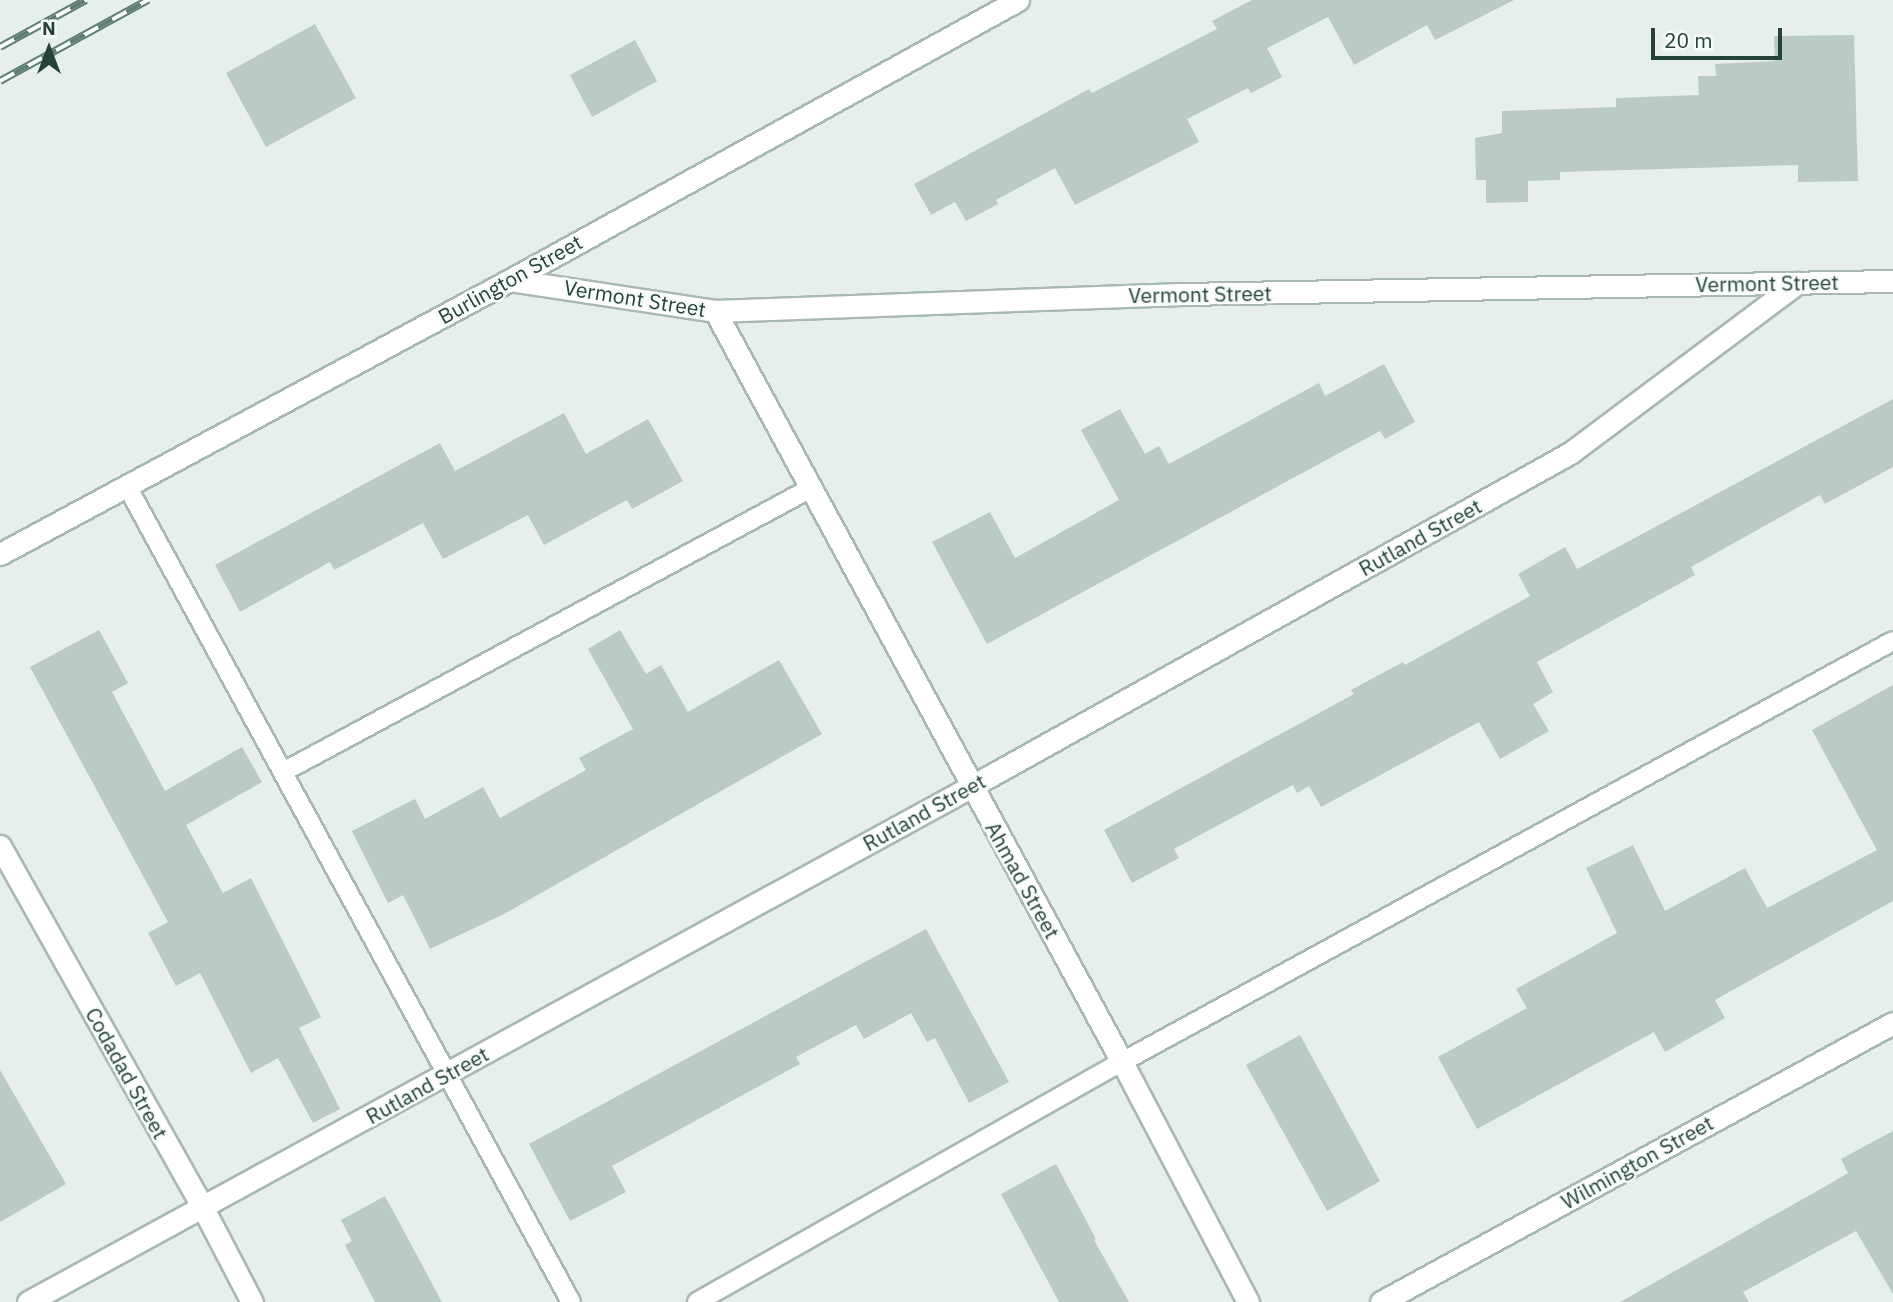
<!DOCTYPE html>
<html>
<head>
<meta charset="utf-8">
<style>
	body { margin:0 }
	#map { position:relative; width:1893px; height:1302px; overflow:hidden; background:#e6efeb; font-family:"IBM Plex Sans",sans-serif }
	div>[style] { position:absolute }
	.building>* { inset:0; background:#bbcac4 }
	.roads { filter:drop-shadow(2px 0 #a8b8b2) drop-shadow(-2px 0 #a8b8b2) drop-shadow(0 2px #a8b8b2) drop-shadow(0 -2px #a8b8b2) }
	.lane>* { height:18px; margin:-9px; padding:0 9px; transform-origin:9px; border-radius:9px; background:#fff }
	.street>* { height:21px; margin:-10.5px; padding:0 10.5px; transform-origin:10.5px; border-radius:10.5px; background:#fff }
	.rail>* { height:8px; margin-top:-4px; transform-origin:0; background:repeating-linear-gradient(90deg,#f7fbf9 0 16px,#5f7d75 0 32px); box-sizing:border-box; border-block:2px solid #5f7d75 }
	span { translate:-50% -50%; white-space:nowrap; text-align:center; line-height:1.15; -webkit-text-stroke:5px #f7fbf9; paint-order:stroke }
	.street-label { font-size:21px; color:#24423a }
	.north { position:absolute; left:14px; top:14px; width:70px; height:70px; -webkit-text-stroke:5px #f7fbf9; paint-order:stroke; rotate:0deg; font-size:19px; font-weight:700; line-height:28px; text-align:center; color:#24423a }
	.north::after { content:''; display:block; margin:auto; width:24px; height:32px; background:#24423a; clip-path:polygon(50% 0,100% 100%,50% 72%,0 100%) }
	.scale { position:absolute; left:1651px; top:28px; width:131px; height:32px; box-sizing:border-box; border:4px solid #24423a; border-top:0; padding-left:9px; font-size:21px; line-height:24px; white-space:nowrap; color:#24423a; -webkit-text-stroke:5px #f7fbf9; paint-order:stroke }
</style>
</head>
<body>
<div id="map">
	<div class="building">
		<i style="clip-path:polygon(1252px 0,1514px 0,1435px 40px,1427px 25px,1354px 65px,1328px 17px,1267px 48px,1282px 77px,1251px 93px,1248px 88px,1187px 119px,1199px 142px,1075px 205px,1055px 168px,996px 200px,998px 204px,966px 221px,955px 202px,931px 215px,914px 184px,1089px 89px,1092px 93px,1217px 29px,1212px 21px)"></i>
		<i style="clip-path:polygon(315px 24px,356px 98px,266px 147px,226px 73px)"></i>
		<i style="clip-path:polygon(1854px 35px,1858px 181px,1798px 182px,1798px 165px,1560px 172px,1560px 180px,1528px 181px,1528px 202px,1486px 203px,1486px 180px,1476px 180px,1475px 138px,1502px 133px,1502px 111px,1616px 107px,1616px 98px,1699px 95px,1698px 76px,1716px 76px,1715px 64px,1775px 61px,1774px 36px)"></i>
		<i style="clip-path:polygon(635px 40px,657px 81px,592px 117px,570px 75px)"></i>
		<i style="clip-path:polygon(1384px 364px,1415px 422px,1385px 439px,1380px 431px,987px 644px,932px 542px,990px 512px,1015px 558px,1119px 500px,1081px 430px,1120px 409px,1145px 454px,1159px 446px,1169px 464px,1319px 383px,1325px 396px)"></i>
		<i style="clip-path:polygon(1893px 399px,1893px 467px,1825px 504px,1820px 495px,1691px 567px,1695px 575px,1537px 662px,1553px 692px,1533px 704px,1549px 731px,1500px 759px,1479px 722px,1321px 807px,1309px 786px,1297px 793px,1293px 785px,1174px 849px,1179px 858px,1132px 883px,1104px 830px,1354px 694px,1351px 690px,1403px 662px,1405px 665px,1530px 596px,1518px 574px,1565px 547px,1577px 569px)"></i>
		<i style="clip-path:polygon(564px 413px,586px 454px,648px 419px,683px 481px,632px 509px,627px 500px,544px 545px,528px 515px,443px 559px,423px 523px,334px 570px,330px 562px,240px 612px,215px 565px,440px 443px,455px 471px)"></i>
		<i style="clip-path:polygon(99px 630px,128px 683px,112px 692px,165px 791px,242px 747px,262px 782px,186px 825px,223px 893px,251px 878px,321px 1017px,299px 1028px,340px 1109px,313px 1123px,278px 1058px,251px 1073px,200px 973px,176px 986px,148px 933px,168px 922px,30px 667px)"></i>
		<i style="clip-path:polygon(620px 630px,646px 674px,661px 665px,688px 712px,779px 660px,822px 734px,506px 913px,430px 949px,403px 895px,388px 903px,352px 831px,415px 799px,425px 819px,483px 787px,500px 818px,586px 770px,579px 758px,633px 729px,588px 649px)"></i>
		<i style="clip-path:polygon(1893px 685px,1893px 901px,1715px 1000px,1725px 1018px,1665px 1052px,1654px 1032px,1477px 1129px,1438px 1057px,1527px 1008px,1516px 989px,1617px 933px,1586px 868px,1633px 845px,1665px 911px,1745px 868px,1767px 908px,1877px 850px,1812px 730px)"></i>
		<i style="clip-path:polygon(926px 929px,1009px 1082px,969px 1103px,935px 1038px,927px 1042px,911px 1013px,864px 1039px,856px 1025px,796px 1057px,800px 1064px,612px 1166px,626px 1192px,570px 1221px,529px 1144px)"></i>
		<i style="clip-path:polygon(1300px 1035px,1380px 1181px,1327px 1211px,1246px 1065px)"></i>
		<i style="clip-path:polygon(0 1070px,66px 1184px,0 1222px)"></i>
		<i style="clip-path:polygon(1893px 1131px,1893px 1294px,1856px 1231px,1743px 1292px,1749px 1302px,1620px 1302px,1833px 1182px,1848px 1173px,1841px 1159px)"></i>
		<i style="clip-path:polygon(1056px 1164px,1096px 1239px,1094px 1240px,1129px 1302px,1059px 1302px,1001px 1194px)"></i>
		<i style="clip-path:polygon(385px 1196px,442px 1302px,375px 1302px,345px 1245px,352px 1241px,341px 1220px)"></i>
	</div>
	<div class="roads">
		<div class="lane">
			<i style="left:127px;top:486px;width:929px;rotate:61.45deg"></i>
			<i style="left:283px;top:772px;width:600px;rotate:-28.27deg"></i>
			<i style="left:697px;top:1302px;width:488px;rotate:-29.5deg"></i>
			<i style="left:1122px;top:1062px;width:878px;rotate:-28.64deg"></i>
		</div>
		<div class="street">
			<i style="left:510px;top:280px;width:207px;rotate:8.6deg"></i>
			<i style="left:715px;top:311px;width:467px;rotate:-2.1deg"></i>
			<i style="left:1182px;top:294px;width:711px;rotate:-1.05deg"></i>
			<i style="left:715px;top:311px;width:854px;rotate:61.54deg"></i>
			<i style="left:1122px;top:1062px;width:271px;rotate:62.3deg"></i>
			<i style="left:0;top:554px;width:579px;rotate:-28.25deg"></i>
			<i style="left:510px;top:280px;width:580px;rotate:-28.86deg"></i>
			<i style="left:0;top:846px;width:415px;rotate:60.7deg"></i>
			<i style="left:203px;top:1208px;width:106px;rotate:62.5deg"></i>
			<i style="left:28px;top:1302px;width:1076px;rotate:-28.66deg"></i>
			<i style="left:972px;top:786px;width:684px;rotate:-29.11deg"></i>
			<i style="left:1570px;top:453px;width:284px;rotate:-36.8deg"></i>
			<i style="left:1381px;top:1302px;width:583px;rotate:-28.59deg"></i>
		</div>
	</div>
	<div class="rail">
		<i style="left:0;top:47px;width:98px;rotate:-28.7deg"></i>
		<i style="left:0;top:81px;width:169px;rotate:-28.7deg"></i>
	</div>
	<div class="street-label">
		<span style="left:510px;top:279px;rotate:-29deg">Burlington Street</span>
		<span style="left:1767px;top:283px;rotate:-1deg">Vermont Street</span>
		<span style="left:1200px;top:294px;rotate:-1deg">Vermont Street</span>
		<span style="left:635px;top:298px;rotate:9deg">Vermont Street</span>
		<span style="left:1420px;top:537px;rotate:-29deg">Rutland Street</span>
		<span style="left:924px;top:812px;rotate:-29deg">Rutland Street</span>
		<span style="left:1023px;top:880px;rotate:61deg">Ahmad Street</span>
		<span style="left:127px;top:1073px;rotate:61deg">Codadad Street</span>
		<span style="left:427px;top:1085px;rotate:-29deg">Rutland Street</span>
		<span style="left:1637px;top:1162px;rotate:-29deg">Wilmington Street</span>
	</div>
	<div class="north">N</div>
	<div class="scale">20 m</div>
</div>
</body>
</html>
